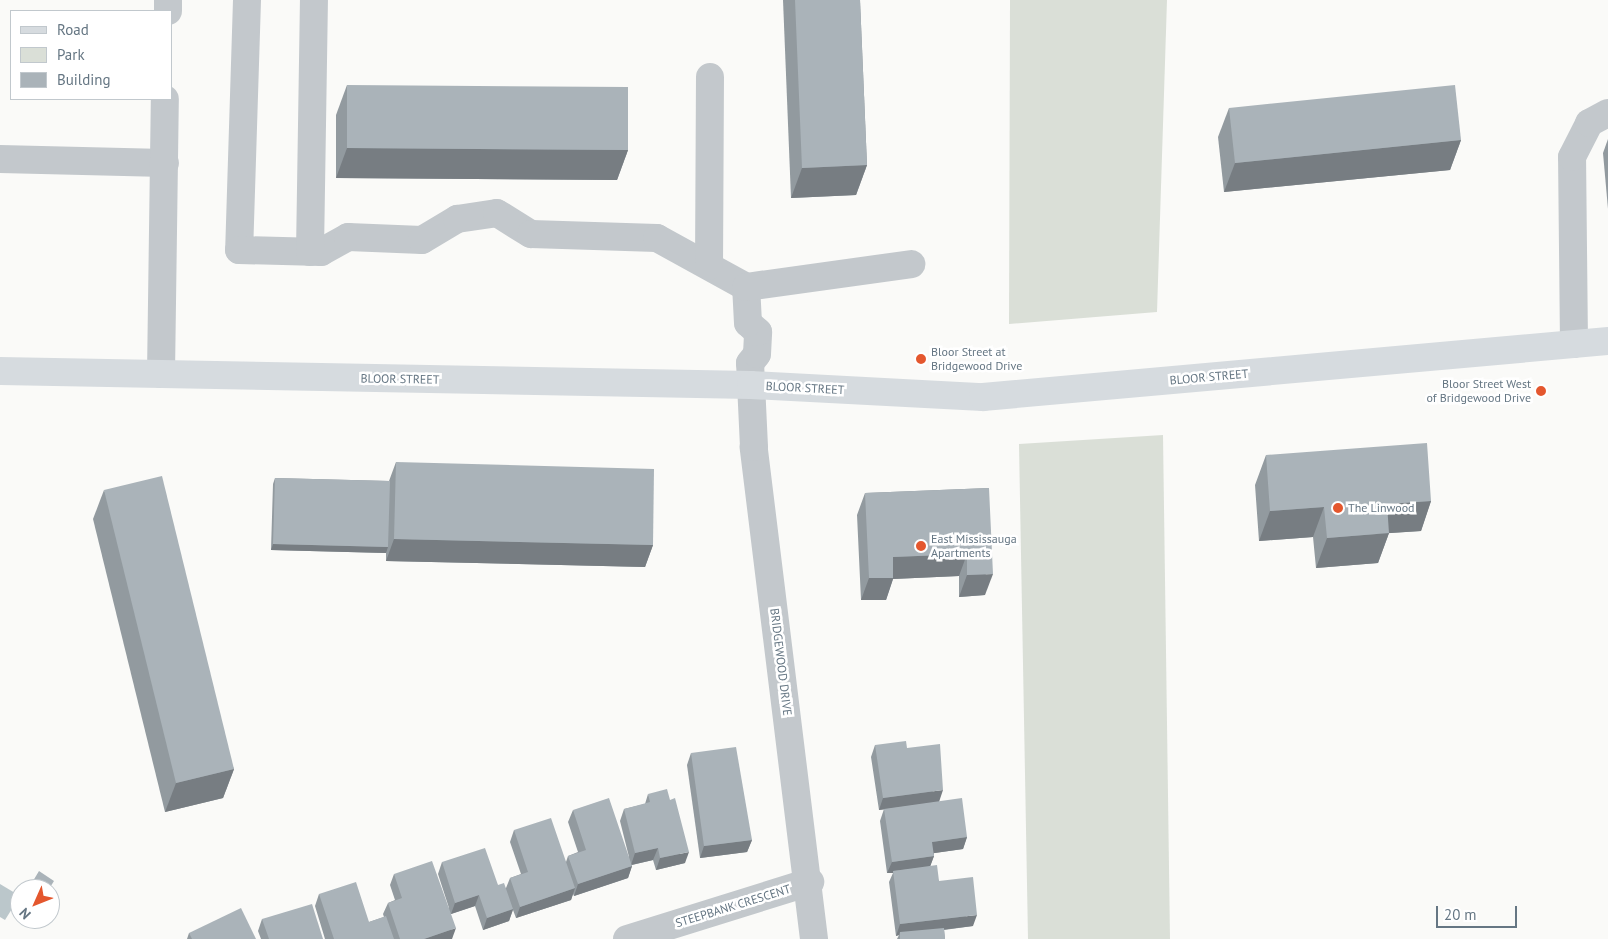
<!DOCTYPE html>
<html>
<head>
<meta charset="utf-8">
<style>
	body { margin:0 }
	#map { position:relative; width:1608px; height:939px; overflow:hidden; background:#fafaf8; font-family:"PT Sans",sans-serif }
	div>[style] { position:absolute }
	.green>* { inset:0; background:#dadfd7 }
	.water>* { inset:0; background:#bbc7cb }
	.minor>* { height:28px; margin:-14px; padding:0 14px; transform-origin:14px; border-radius:14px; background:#c3c8cc }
	.major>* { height:28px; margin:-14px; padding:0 14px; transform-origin:14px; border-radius:14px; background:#d6dbdf }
	.wall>* { inset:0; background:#929a9f }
	.shaded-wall>* { inset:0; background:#777d82 }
	.building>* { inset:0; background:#aab3b9 }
	.dots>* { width:14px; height:14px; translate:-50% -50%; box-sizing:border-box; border:2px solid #fff; border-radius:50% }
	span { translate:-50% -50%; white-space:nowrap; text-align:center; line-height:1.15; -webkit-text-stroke:5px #fff; paint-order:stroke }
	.poi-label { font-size:12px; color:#657683 }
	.left { translate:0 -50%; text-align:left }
	.right { translate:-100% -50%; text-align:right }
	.street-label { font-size:12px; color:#657683 }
	.legend { position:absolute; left:10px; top:10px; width:162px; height:90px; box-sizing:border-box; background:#fff; border:1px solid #c1c8cd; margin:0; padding:6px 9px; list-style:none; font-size:15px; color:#657683 }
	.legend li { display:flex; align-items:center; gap:10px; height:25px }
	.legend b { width:25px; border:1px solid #c1c8cd }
	.north { position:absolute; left:10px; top:879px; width:50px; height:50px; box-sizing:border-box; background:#fff; border:1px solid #c1c8cd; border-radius:50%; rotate:226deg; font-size:14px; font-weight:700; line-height:20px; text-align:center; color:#657683 }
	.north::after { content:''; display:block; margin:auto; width:18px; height:22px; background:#e4572e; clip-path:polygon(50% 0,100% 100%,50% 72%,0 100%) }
	.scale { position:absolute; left:1436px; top:906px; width:81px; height:22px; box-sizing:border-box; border:2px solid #657683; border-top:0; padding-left:6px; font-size:15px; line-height:18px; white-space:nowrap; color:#657683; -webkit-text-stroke:4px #fff; paint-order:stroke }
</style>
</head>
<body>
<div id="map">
	<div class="green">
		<i style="clip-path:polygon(1010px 0,1167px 0,1157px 312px,1009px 324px)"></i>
		<i style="clip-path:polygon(1163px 435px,1170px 939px,1028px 939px,1019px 444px)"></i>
	</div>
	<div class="water">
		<i style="clip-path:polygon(0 884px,20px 896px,5px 920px,0 917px)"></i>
	</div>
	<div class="minor">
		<i style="left:247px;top:0;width:250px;rotate:91.8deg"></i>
		<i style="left:239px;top:250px;width:82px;rotate:1.4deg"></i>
		<i style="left:321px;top:252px;width:31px;rotate:-29deg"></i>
		<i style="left:348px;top:237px;width:74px;rotate:2.3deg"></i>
		<i style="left:422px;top:240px;width:41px;rotate:-31deg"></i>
		<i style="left:457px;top:219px;width:40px;rotate:-8.5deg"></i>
		<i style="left:497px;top:213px;width:40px;rotate:32deg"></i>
		<i style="left:531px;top:234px;width:126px;rotate:1.8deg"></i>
		<i style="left:657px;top:238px;width:102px;rotate:28.8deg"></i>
		<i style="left:168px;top:11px;width:11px;rotate:-90deg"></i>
		<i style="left:0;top:159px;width:165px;rotate:1.4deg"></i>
		<i style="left:310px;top:252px;width:252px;rotate:-89.1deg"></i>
		<i style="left:709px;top:266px;width:189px;rotate:-89.7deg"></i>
		<i style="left:1574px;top:344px;width:187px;rotate:-90.6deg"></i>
		<i style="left:1572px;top:157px;width:38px;rotate:-63deg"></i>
		<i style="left:1589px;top:123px;width:21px;rotate:-28deg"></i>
		<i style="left:161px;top:374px;width:275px;rotate:-89.2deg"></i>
		<i style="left:627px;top:939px;width:192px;rotate:-17.3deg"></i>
		<i style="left:814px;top:939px;width:496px;rotate:-97deg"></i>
		<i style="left:754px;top:447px;width:84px;rotate:-92.7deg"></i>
		<i style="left:750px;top:363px;width:11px;rotate:-52deg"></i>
		<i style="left:757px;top:354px;width:22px;rotate:-87deg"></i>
		<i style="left:758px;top:332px;width:13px;rotate:-138deg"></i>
		<i style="left:748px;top:323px;width:36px;rotate:-93deg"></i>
		<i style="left:746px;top:287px;width:167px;rotate:-7.9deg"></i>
	</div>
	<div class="major">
		<i style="left:0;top:371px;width:751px;rotate:1.07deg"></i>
		<i style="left:751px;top:385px;width:232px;rotate:3deg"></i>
		<i style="left:983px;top:397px;width:628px;rotate:-5.12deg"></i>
	</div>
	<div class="wall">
		<i style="clip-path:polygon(783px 0,860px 0,867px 165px,856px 195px,791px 198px)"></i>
		<i style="clip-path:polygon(347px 85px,628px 150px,617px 180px,336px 178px,336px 115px)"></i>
		<i style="clip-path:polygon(1229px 108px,1461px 140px,1450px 170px,1224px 192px,1218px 137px)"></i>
		<i style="clip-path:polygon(1608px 139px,1608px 209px,1603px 153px)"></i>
		<i style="clip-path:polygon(1266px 455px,1431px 501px,1421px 531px,1389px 533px,1378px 563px,1316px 568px,1313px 537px,1259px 541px,1255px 485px)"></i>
		<i style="clip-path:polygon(396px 462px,653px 545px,645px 567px,386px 561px,386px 553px,271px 550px,273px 484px,275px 478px,389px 481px)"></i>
		<i style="clip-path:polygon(989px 488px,985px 595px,959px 597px,959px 576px,893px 579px,886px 600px,861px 600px,857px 515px,865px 493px)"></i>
		<i style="clip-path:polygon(104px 490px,234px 769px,223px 798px,165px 812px,93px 519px)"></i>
		<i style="clip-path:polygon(875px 745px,907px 748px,939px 802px,967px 837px,963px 849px,934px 853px,934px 856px,930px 866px,939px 881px,973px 926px,944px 930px,945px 939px,897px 939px,899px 935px,896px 936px,889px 882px,893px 873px,887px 873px,880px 821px,884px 809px,898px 807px,879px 810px,871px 757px)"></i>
		<i style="clip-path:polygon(691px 753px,752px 840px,747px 852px,700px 858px,687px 765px)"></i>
		<i style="clip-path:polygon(648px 794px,685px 863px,656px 870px,653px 860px,632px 865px,632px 866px,628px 878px,574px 896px,573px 894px,571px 900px,516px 918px,513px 910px,509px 921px,483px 930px,475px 906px,451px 914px,452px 939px,325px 939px,315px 906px,319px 894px,369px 922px,384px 917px,383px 914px,388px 903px,395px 900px,390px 885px,394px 874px,449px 908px,438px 874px,442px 862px,498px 885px,506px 888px,510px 878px,521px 874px,510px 842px,514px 830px,566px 862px,568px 856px,578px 852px,568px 822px,573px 810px,629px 857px,620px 821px,624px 809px,645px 804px)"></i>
		<i style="clip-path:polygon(33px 881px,52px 887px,50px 889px,34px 889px,31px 887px)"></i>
		<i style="clip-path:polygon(262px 919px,323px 939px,261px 939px,258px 931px)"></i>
		<i style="clip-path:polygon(189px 933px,256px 939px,187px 939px)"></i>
	</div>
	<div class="shaded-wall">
		<i style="clip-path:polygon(1461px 140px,1450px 170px,1224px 192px,1235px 163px)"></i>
		<i style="clip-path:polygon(347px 148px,628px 150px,617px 180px,336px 178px)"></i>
		<i style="clip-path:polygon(867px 165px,856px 195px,791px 198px,802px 168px)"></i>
		<i style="clip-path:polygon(1431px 501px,1421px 531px,1376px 534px,1387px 504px)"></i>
		<i style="clip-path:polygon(1324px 507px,1313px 537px,1259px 541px,1270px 511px)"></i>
		<i style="clip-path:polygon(1389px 533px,1378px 563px,1316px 568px,1327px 538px)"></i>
		<i style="clip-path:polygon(394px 539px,653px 545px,645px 567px,386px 561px)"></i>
		<i style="clip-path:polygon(273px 544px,388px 547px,386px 553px,271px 550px)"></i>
		<i style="clip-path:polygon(967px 554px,959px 576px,893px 579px,886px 600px,861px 600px,869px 578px,893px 557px)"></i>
		<i style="clip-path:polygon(993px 574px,985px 595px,959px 597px,967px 575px)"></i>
		<i style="clip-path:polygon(234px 769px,223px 798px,165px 812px,176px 783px)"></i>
		<i style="clip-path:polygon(943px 790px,939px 802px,879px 810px,883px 798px)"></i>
		<i style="clip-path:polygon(967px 837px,963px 849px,928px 854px,932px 842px)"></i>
		<i style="clip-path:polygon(752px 840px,747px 852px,700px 858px,704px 846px)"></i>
		<i style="clip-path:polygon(658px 848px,653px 860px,631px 865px,635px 853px)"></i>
		<i style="clip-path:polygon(689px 852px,685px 863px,656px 870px,660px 858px)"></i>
		<i style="clip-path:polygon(934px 856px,930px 867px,893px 871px,893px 873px,887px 873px,892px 862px)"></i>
		<i style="clip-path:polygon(632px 866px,628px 878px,574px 896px,578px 884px)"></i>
		<i style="clip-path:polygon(575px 888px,571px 900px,516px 918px,520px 907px)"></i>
		<i style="clip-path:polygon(479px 895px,475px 906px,451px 914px,455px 903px)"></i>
		<i style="clip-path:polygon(513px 909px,509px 921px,483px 930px,487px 918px)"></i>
		<i style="clip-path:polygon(977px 915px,973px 926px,900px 935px,900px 932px,899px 935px,896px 936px,900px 924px)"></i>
		<i style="clip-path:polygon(456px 928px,452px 939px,424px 939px)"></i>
	</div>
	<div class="building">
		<i style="clip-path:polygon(795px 0,860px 0,867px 165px,802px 168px)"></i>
		<i style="clip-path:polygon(347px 85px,628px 87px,628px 150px,347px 148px)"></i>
		<i style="clip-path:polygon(1455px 85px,1461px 140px,1235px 163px,1229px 108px)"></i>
		<i style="clip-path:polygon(1427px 443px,1431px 501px,1387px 504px,1389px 533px,1327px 538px,1324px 507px,1270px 511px,1266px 455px)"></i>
		<i style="clip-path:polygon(396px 462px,654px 469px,653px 545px,394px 539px)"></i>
		<i style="clip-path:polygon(162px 476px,234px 769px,176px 783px,104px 490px)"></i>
		<i style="clip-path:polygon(275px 478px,390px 481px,388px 547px,273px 544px)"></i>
		<i style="clip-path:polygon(989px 488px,993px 574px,967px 575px,967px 554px,893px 557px,893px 578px,869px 578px,865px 493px)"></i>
		<i style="clip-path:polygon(906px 741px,907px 748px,940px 744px,943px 790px,883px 798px,875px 745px)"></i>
		<i style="clip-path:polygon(736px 747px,752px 840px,704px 846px,691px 753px)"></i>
		<i style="clip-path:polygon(667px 789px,670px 800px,675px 798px,689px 852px,660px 858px,658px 848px,635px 853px,624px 809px,650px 802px,648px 794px)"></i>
		<i style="clip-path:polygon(609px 798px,632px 866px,578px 884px,568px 856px,586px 850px,573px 810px)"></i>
		<i style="clip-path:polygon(962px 798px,967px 837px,932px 842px,934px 856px,892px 862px,884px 809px)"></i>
		<i style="clip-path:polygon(551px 818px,575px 888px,520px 907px,510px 878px,528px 872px,514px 830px)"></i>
		<i style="clip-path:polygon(485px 848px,498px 885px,504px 883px,513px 909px,487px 918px,479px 895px,455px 903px,442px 862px)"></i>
		<i style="clip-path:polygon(432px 861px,456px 928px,424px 939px,400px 939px,388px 903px,402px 898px,394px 874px)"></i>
		<i style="clip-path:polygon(937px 865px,939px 881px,973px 877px,977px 915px,900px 924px,893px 871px)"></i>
		<i style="clip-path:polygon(39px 871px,54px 881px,49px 889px,37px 889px,39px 885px,33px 881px)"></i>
		<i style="clip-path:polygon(356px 882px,369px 922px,386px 916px,394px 939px,334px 939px,319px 894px)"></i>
		<i style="clip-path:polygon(312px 904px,323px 939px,269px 939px,262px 919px)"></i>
		<i style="clip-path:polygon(241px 908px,256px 939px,192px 939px,189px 933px)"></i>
		<i style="clip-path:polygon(944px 928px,945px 939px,900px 939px,900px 932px)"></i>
	</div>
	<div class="dots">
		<i style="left:921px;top:359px;background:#e4572e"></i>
		<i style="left:1541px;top:391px;background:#e4572e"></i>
		<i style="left:1338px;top:508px;background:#e4572e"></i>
		<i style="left:921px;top:546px;background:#e4572e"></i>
	</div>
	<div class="poi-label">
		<span class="left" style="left:931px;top:359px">Bloor Street at<br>Bridgewood Drive</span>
		<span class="right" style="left:1531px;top:391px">Bloor Street West<br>of Bridgewood Drive</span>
		<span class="left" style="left:1348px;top:508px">The Linwood</span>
		<span class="left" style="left:931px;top:546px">East Mississauga<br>Apartments</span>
	</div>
	<div class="street-label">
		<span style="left:1209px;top:377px;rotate:-5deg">BLOOR STREET</span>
		<span style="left:400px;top:379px;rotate:1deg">BLOOR STREET</span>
		<span style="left:805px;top:388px;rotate:3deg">BLOOR STREET</span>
		<span style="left:781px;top:662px;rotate:83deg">BRIDGEWOOD DRIVE</span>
		<span style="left:733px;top:906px;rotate:-17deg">STEEPBANK CRESCENT</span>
	</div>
	<ul class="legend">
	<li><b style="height:6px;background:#d6dbdf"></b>Road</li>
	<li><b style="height:14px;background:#dadfd7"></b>Park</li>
	<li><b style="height:14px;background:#aab3b9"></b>Building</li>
	</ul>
	<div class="north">N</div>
	<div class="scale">20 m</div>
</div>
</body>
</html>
